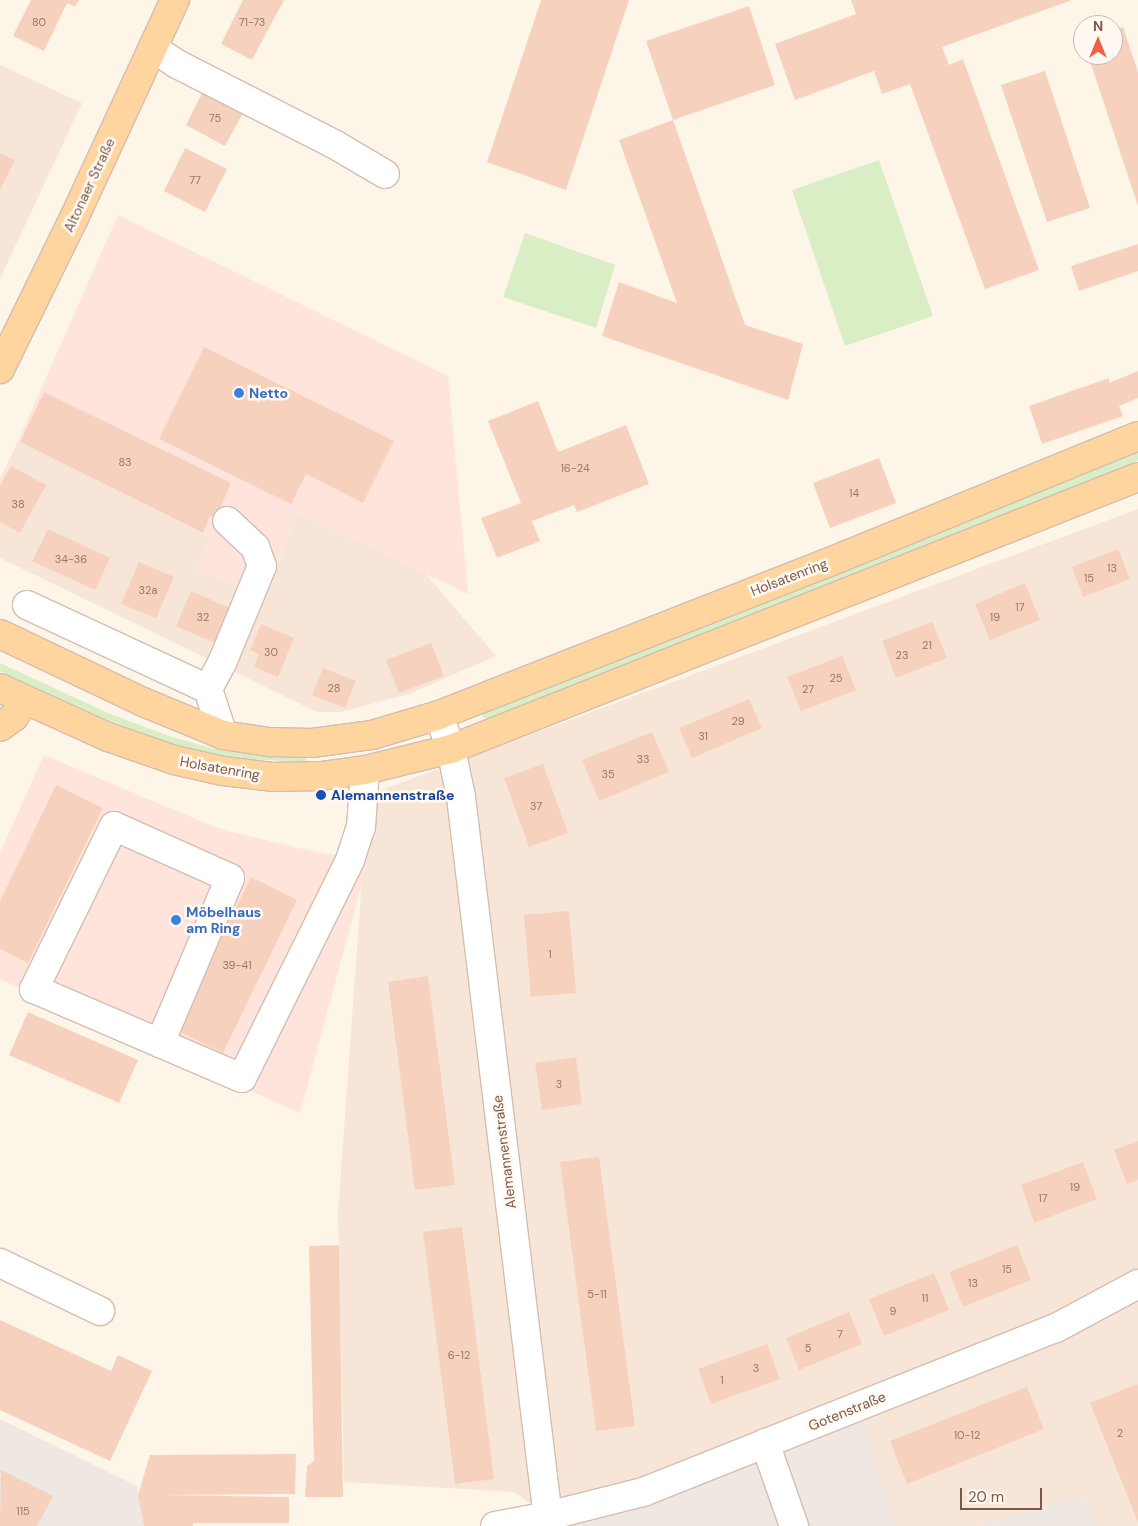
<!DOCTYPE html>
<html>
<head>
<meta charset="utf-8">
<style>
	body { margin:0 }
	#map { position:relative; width:1138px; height:1526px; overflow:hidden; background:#fef5e9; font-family:"DM Sans",sans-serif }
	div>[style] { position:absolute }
	.residential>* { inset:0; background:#f7e6d7 }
	.commercial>* { inset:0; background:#ffe4dc }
	.industrial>* { inset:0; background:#efe7e2 }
	.green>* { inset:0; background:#d9eec5 }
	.building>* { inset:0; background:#f6d1be }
	.roads { filter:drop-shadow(1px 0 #d4bdb0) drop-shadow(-1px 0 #d4bdb0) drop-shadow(0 1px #d4bdb0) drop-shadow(0 -1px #d4bdb0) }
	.minor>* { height:28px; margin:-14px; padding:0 14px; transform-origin:14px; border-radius:14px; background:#fff }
	.major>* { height:28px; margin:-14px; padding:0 14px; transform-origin:14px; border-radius:14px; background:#ffd59f }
	.dots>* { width:14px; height:14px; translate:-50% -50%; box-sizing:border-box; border:2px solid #fff9f1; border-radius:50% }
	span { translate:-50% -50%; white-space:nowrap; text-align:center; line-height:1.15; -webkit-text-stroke:5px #fff9f1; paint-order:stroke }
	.number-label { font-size:11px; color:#9a7666 }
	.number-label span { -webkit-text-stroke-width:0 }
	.street-label { font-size:14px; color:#7c5849 }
	.shop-label { font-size:14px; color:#366cbe; font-weight:700 }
	.left { translate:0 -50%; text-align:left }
	.transit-label { font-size:14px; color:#164399; font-weight:700 }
	.north { position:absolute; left:1073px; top:15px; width:50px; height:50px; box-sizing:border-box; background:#fff9f1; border:1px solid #cbb9ae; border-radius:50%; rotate:0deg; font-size:14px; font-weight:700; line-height:20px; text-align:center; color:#7c5849 }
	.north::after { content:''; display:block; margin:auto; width:18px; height:22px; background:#f16046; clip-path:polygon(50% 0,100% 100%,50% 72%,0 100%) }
	.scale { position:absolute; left:960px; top:1488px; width:82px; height:22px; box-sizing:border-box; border:2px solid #7c5849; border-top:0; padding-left:6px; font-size:15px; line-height:18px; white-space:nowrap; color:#7c5849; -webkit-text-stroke:4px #fff9f1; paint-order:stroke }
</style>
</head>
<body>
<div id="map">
	<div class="residential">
		<i style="clip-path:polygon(0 65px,82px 103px,0 279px)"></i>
		<i style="clip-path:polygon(18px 441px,210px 537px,263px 597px,298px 513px,425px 573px,496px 656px,409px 694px,341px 712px,317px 712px,0 558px,0 479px)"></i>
		<i style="clip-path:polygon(1138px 509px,1138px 1526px,1098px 1526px,1082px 1495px,979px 1526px,896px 1526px,857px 1406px,548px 1516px,514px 1492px,344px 1482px,338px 1213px,368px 795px)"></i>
	</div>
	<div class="commercial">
		<i style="clip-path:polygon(118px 215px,448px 376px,468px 594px,298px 513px,262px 597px,196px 570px,209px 537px,18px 441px)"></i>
		<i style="clip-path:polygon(44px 755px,217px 828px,298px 848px,368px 861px,300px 1113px,0 979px,0 853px)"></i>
	</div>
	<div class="industrial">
		<i style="clip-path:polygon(857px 1406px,896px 1526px,549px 1526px)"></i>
		<i style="clip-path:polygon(0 1419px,137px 1486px,144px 1526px,0 1526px)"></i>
		<i style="clip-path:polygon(1082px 1495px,1098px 1526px,979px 1526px)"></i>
	</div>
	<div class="green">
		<i style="clip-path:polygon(879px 160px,933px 316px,845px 346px,792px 190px)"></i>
		<i style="clip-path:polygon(525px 233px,615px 265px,596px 328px,503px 297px)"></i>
		<i style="clip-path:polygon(1138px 452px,1138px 461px,488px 719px,482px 717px,484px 711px)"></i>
		<i style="clip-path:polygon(0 663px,108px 713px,169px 736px,215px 749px,306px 756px,307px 759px,304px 762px,244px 759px,213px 755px,166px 742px,106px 719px,0 671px)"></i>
	</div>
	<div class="building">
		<i style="clip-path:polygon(31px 0,79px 0,75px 7px,67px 3px,44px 51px,13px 36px)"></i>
		<i style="clip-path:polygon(243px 0,284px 0,252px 60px,221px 44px)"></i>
		<i style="clip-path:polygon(541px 0,629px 0,566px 190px,487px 162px)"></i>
		<i style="clip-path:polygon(851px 0,1072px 0,942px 47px,949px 65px,963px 59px,1039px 270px,985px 289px,910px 84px,882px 94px,874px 71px,795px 100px,775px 44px,856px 14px)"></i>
		<i style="clip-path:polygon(749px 6px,775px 85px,673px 120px,745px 325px,803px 344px,788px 400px,602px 336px,619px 282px,677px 303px,619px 140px,673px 120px,646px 41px)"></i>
		<i style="clip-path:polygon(1123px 27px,1138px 72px,1138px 206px,1088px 55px,1113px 55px,1113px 30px)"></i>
		<i style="clip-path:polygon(1045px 71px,1090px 208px,1047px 222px,1001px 85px)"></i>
		<i style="clip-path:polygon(204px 89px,244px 111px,225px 146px,186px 125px)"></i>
		<i style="clip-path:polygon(185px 148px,227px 169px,205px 212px,164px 191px)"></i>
		<i style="clip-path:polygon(0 153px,15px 160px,0 190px)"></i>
		<i style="clip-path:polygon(1138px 244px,1138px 271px,1079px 291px,1071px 266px)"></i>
		<i style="clip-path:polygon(204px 347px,394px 441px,363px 503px,306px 474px,291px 504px,159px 439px)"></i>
		<i style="clip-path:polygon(1138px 371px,1138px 398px,1119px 406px,1123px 416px,1042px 444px,1029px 406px,1109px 378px,1109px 383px)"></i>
		<i style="clip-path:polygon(44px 392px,231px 483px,216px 518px,210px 516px,203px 533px,20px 442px)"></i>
		<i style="clip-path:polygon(538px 401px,558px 452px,626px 425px,649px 484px,577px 512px,574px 505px,532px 521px,540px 541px,497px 558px,481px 518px,521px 503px,488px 421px)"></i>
		<i style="clip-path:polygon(879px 458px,896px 503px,830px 528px,813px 483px)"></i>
		<i style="clip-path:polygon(11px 466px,46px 485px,20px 533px,0 522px,0 486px)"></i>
		<i style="clip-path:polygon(48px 529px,110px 558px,95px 590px,32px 561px)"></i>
		<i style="clip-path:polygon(1118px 549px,1130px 579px,1083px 597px,1072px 567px)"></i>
		<i style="clip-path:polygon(139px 562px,174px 577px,156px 618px,121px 604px)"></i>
		<i style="clip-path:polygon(1025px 583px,1040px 620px,990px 640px,975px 604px)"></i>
		<i style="clip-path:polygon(191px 591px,230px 608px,215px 643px,176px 626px)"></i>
		<i style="clip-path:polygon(932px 622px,947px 658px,896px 678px,882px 641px)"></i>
		<i style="clip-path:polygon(261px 624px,294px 638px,278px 677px,254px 667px,259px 654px,250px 650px)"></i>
		<i style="clip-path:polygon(431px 643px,444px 676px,399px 693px,386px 660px)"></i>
		<i style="clip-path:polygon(842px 656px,856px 690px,801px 711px,787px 677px)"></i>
		<i style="clip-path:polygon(323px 668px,356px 681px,345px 708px,312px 695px)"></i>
		<i style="clip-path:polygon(749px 699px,762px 728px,692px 758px,679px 728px)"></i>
		<i style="clip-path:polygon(652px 732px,669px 772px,599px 801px,582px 760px)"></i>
		<i style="clip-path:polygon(543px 764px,568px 833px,529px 847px,504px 778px)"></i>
		<i style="clip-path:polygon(56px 785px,103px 808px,28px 963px,0 949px,0 901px)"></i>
		<i style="clip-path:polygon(251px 877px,297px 900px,223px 1053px,176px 1030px)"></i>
		<i style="clip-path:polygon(569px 911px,576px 993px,531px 997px,524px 915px)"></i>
		<i style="clip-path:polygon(428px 976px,455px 1185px,415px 1190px,388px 982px)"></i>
		<i style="clip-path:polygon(28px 1012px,138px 1060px,119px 1103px,9px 1055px)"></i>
		<i style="clip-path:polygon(576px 1057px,582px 1104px,542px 1110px,535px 1063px)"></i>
		<i style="clip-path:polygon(1138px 1141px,1138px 1180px,1127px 1184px,1114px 1150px)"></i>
		<i style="clip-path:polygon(599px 1157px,635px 1426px,596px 1431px,560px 1162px)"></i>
		<i style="clip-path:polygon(1083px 1162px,1097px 1199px,1034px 1223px,1021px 1185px)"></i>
		<i style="clip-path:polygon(462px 1227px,494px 1479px,455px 1484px,423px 1232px)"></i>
		<i style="clip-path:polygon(339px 1245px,343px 1497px,305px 1497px,307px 1466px,314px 1461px,309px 1246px)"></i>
		<i style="clip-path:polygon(1017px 1245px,1031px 1280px,963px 1307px,949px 1272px)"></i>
		<i style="clip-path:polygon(934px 1273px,949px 1310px,884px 1336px,869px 1299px)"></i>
		<i style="clip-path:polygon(849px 1312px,862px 1344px,799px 1370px,786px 1338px)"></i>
		<i style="clip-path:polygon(0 1320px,111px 1371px,118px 1355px,152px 1371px,110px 1461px,0 1410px)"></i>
		<i style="clip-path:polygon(767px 1344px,780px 1379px,711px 1404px,698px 1369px)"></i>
		<i style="clip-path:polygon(1137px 1384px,1138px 1386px,1138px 1522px,1090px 1403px)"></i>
		<i style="clip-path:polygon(1027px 1387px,1044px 1429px,907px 1484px,890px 1441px)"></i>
		<i style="clip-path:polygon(296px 1454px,295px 1494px,160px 1495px,289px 1497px,289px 1523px,193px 1523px,193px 1526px,144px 1526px,138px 1495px,150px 1455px)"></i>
		<i style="clip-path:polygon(1px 1470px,53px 1496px,37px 1526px,0 1526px)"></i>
	</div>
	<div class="roads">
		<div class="minor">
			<i style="left:153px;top:48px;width:29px;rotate:34deg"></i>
			<i style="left:177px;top:64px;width:176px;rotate:27deg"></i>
			<i style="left:334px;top:144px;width:59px;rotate:30.5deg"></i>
			<i style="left:27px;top:605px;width:200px;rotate:24.9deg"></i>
			<i style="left:208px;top:689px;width:48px;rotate:71.9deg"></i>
			<i style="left:208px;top:689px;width:30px;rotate:-62deg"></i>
			<i style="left:222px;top:663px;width:105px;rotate:-67.6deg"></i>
			<i style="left:262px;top:566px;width:20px;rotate:-110deg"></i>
			<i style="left:255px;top:547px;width:38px;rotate:-137deg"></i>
			<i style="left:439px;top:715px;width:36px;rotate:71deg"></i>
			<i style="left:451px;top:749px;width:49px;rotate:78.2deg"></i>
			<i style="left:461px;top:797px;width:734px;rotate:83.12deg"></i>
			<i style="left:160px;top:1043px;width:179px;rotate:-67deg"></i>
			<i style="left:230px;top:878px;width:127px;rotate:-155.9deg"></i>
			<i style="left:114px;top:826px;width:182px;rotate:116.1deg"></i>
			<i style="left:34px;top:989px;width:226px;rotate:23.2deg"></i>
			<i style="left:242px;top:1078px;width:243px;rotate:-63.6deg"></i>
			<i style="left:350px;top:860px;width:35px;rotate:-72deg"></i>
			<i style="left:361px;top:827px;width:57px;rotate:-86deg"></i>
			<i style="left:0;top:1263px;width:111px;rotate:25.6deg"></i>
			<i style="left:765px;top:1443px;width:88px;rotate:70.7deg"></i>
			<i style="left:495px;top:1526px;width:54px;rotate:-10.7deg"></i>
			<i style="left:548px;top:1516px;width:98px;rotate:-14.2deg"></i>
			<i style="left:643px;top:1492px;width:444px;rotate:-21.7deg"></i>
			<i style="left:1056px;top:1328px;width:93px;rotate:-28.2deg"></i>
		</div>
		<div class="major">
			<i style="left:0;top:369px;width:170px;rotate:-63.9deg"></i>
			<i style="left:75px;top:216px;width:238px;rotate:-65.2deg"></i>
			<i style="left:0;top:634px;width:158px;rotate:25.4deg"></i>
			<i style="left:143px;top:702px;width:87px;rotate:22.4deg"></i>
			<i style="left:223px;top:735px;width:47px;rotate:8.7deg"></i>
			<i style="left:269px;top:742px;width:43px;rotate:1.3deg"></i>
			<i style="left:312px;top:743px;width:61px;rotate:-7.6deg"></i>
			<i style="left:372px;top:735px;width:70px;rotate:-16.6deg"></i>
			<i style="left:439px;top:715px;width:55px;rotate:-21.4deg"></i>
			<i style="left:490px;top:695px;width:362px;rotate:-21.4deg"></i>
			<i style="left:827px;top:563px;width:336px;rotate:-22.2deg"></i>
			<i style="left:0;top:688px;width:119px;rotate:24.4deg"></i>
			<i style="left:108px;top:737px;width:70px;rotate:19.2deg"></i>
			<i style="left:174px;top:760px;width:50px;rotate:12.7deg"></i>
			<i style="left:223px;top:771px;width:49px;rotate:7deg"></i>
			<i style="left:272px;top:777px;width:49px;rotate:-1.2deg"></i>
			<i style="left:321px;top:776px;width:44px;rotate:-7.8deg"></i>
			<i style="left:365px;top:770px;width:89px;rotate:-13.7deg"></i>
			<i style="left:451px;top:749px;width:739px;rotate:-21.6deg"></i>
			<i style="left:0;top:727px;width:17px;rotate:-36deg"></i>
			<i style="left:14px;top:717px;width:20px;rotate:-57deg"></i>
		</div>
	</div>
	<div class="dots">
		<i style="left:239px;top:393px;background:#3f7fe0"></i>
		<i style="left:321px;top:795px;background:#1a4fb4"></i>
		<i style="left:176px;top:920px;background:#3f7fe0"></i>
	</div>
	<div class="number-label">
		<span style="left:39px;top:22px">80</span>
		<span style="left:252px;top:22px">71-73</span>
		<span style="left:215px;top:118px">75</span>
		<span style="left:195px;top:180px">77</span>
		<span style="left:125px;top:462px">83</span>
		<span style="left:575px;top:468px">16-24</span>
		<span style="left:854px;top:493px">14</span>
		<span style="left:18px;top:504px">38</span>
		<span style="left:71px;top:559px">34-36</span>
		<span style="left:1112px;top:568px">13</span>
		<span style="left:1089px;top:578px">15</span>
		<span style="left:148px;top:590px">32a</span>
		<span style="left:1020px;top:607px">17</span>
		<span style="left:203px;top:617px">32</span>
		<span style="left:995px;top:617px">19</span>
		<span style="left:927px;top:645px">21</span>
		<span style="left:271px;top:652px">30</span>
		<span style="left:902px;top:655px">23</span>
		<span style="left:836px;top:678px">25</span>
		<span style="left:334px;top:688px">28</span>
		<span style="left:808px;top:689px">27</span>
		<span style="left:738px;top:721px">29</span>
		<span style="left:703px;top:736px">31</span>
		<span style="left:643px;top:759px">33</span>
		<span style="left:608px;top:774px">35</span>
		<span style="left:536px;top:806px">37</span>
		<span style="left:550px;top:954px">1</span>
		<span style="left:237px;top:965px">39-41</span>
		<span style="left:559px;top:1084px">3</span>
		<span style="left:1075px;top:1187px">19</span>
		<span style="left:1043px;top:1198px">17</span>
		<span style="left:1007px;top:1269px">15</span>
		<span style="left:973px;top:1283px">13</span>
		<span style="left:597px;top:1294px">5-11</span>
		<span style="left:925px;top:1298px">11</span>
		<span style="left:893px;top:1311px">9</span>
		<span style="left:840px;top:1334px">7</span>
		<span style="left:808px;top:1348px">5</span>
		<span style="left:459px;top:1355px">6-12</span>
		<span style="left:756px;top:1368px">3</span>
		<span style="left:722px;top:1380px">1</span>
		<span style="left:1120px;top:1433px">2</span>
		<span style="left:967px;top:1435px">10-12</span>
		<span style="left:23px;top:1511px">115</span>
	</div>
	<div class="street-label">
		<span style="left:89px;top:185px;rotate:-65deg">Altonaer Straße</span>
		<span style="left:789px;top:577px;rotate:-21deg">Holsatenring</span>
		<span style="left:220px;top:768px;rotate:10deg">Holsatenring</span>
		<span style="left:504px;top:1152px;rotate:-97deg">Alemannenstraße</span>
		<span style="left:847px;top:1411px;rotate:-22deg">Gotenstraße</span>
	</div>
	<div class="shop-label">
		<span class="left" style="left:249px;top:393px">Netto</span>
		<span class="left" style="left:186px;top:920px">Möbelhaus<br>am Ring</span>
	</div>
	<div class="transit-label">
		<span class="left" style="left:331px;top:795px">Alemannenstraße</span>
	</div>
	<div class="north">N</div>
	<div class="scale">20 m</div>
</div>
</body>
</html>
